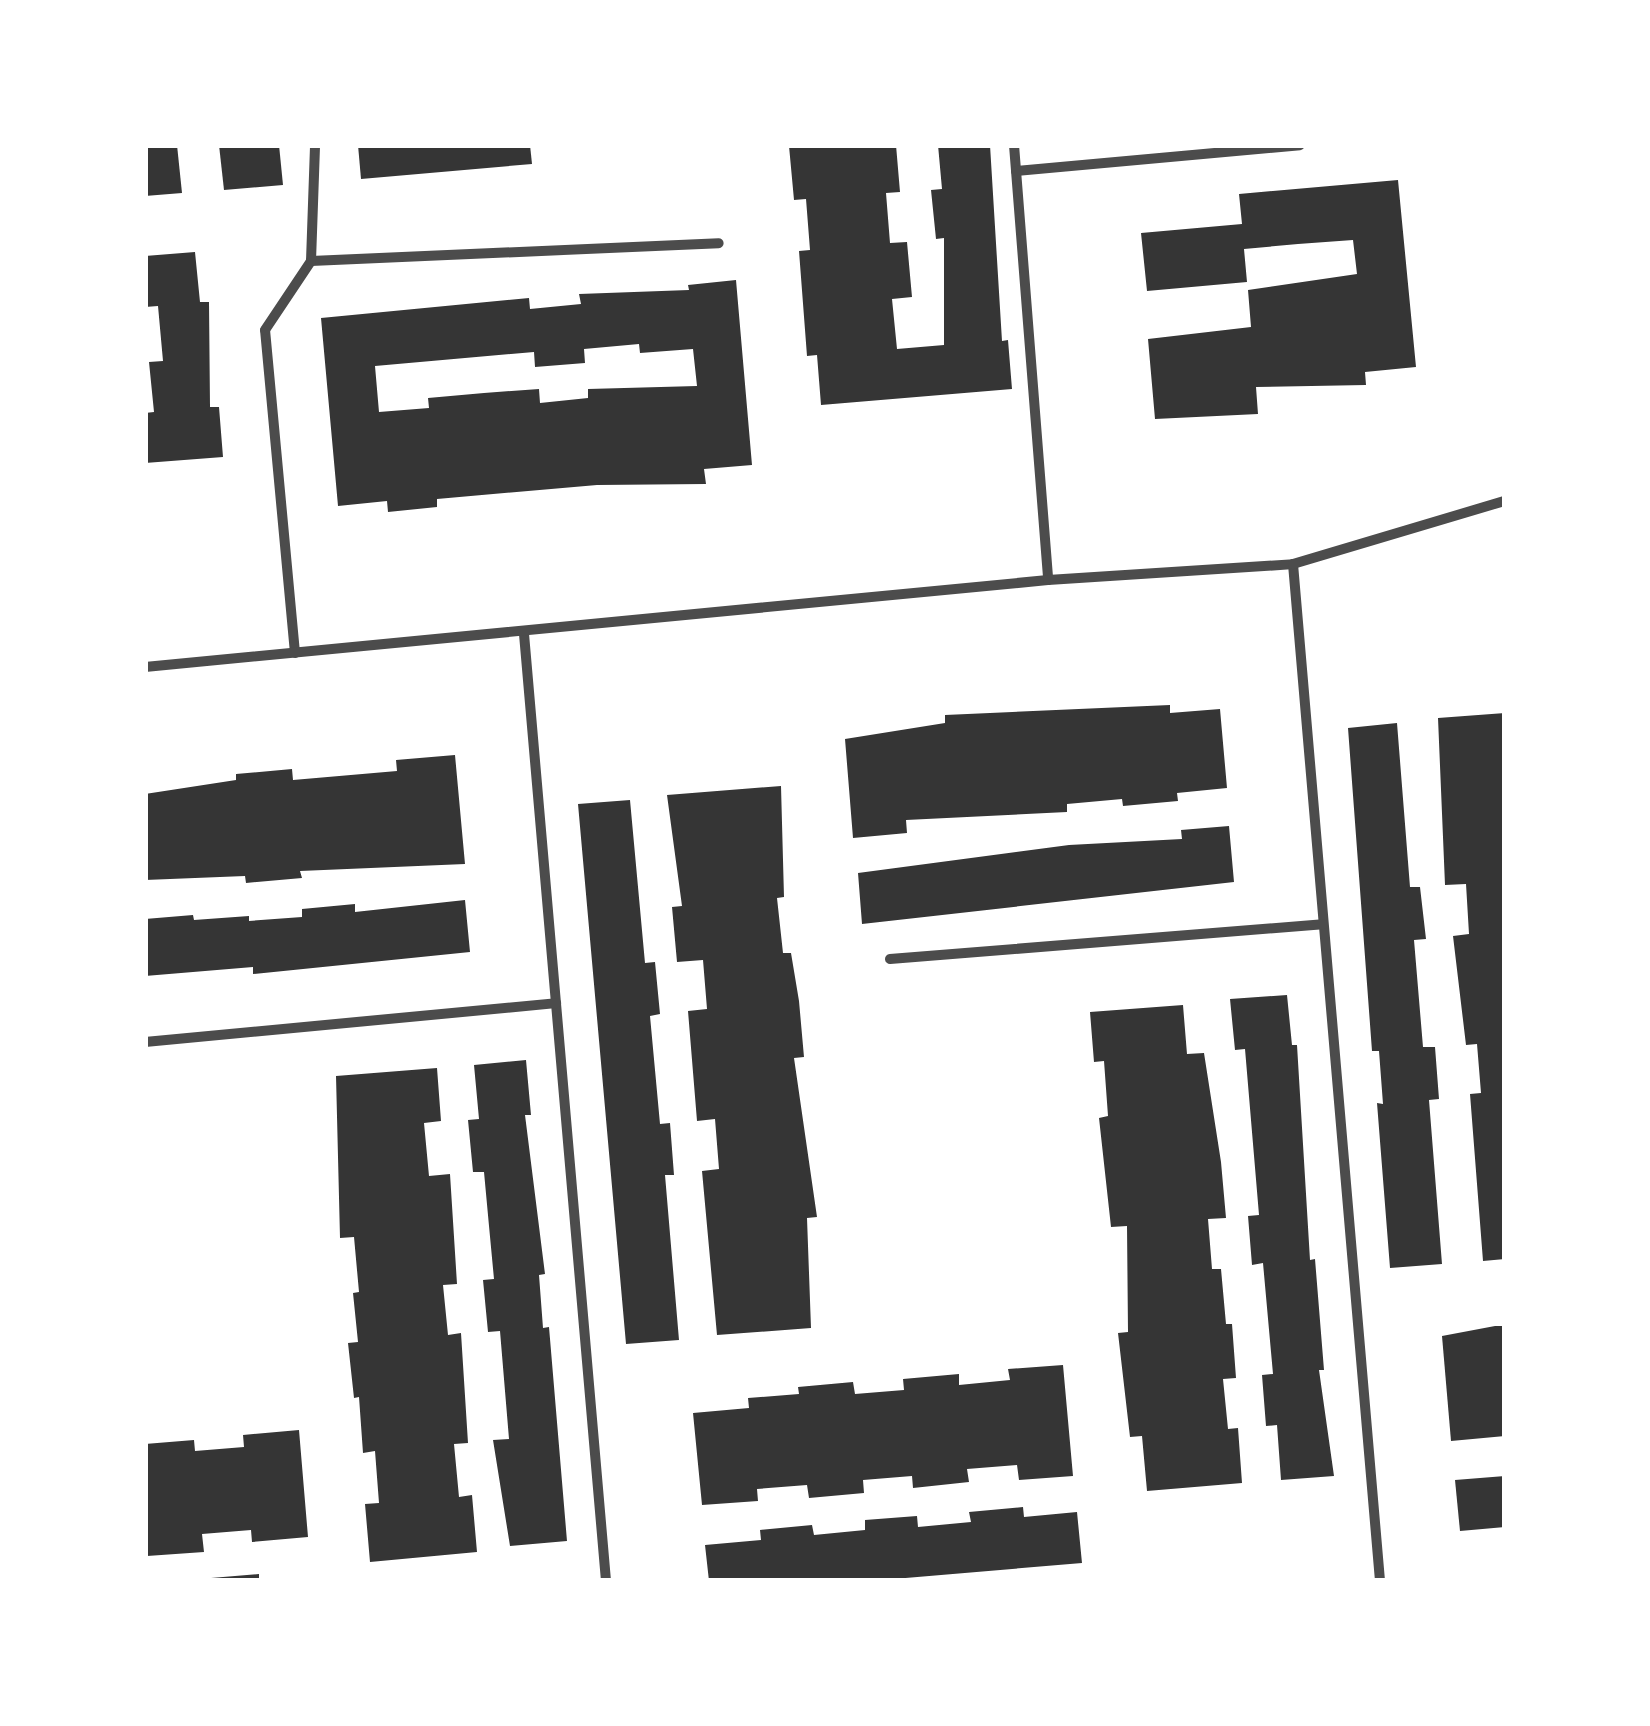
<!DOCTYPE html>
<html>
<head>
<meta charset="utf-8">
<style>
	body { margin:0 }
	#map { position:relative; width:1650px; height:1726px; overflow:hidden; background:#fff; font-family:Montserrat,sans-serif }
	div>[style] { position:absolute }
	.building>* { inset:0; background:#353535 }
	.minor>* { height:10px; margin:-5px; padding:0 5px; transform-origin:5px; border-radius:5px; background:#4c4c4c }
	span { translate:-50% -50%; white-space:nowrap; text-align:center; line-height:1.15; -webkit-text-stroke:8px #fff; paint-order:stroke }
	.frame { position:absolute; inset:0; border:148px solid #fff; pointer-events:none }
</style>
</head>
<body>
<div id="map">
	<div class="building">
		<i style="clip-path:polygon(145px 145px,177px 145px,182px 193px,145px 196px)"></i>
		<i style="clip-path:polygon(219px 145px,279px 145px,283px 185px,224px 190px)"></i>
		<i style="clip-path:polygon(358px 145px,530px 145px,532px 164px,361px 179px)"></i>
		<i style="clip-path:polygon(896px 145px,900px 192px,886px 193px,890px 243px,907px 242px,912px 297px,892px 299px,897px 349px,944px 345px,944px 238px,936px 239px,931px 190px,942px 189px,938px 145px,990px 145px,1002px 341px,1008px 340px,1012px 389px,821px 405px,817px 355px,807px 356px,799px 251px,810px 250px,806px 199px,794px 200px,789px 146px)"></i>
		<i style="clip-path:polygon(1398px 180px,1416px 367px,1365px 372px,1366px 385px,1256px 387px,1258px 414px,1155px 419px,1148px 339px,1251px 327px,1248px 290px,1357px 274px,1353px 240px,1298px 244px,1244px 249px,1247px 282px,1147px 291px,1141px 233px,1242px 224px,1239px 194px)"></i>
		<i style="clip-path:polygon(195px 252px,200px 302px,209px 302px,210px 407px,219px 407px,223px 457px,145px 463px,145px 413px,154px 412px,149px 362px,163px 361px,158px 306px,145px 307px,145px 256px)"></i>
		<i style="clip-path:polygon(evenodd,736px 280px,752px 465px,704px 469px,706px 484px,597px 485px,437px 499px,437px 507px,388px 512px,387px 501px,338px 506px,321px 318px,529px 298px,530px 309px,581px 304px,579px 294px,689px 290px,688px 285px,736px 280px,639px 344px,640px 353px,693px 349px,697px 386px,588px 389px,588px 398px,540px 403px,539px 389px,484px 393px,428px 398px,429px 408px,379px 412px,375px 366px,534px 352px,535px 367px,585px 363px,584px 349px,639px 344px)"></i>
		<i style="clip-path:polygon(1170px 705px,1170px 713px,1220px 709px,1227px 788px,1177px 793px,1178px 801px,1123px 806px,1122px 799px,1067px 804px,1067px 812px,906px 820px,907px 833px,853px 838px,845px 739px,945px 723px,945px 715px)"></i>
		<i style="clip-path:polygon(1505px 713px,1505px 1259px,1483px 1261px,1470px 1094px,1481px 1093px,1477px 1044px,1466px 1045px,1453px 936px,1469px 934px,1466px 884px,1445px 885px,1438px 718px)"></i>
		<i style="clip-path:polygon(1397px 723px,1410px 887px,1420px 887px,1426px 939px,1414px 940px,1423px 1047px,1435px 1047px,1439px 1099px,1429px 1100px,1442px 1264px,1390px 1268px,1377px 1103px,1383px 1104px,1379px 1051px,1372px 1051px,1348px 728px)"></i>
		<i style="clip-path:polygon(455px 755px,465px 864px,300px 871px,302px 878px,246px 883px,245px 876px,145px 880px,145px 794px,236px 780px,236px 774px,292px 769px,293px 780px,397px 771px,396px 760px)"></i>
		<i style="clip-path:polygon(781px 786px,784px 897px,777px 898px,783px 953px,791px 953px,799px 1001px,804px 1057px,794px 1058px,817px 1217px,807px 1218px,811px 1328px,717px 1335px,702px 1171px,719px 1169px,715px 1119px,697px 1121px,688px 1011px,707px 1009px,703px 960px,677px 962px,672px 907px,682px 906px,667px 795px)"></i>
		<i style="clip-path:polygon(630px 800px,645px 963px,655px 962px,660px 1014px,650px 1016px,660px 1124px,670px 1123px,674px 1175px,665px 1175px,679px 1340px,626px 1344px,578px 804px)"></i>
		<i style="clip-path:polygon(1229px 826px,1234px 882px,862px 924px,858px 873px,1069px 845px,1182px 839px,1181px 830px)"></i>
		<i style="clip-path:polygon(465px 900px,470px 952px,253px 974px,253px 967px,145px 976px,145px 919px,193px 915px,194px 920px,249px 916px,249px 921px,302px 917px,302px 909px,355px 904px,355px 912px)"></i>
		<i style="clip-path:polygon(1287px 995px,1292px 1045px,1297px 1045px,1310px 1260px,1315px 1259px,1324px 1370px,1319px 1370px,1334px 1476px,1281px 1480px,1277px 1425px,1266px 1426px,1262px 1375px,1273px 1374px,1263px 1263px,1252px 1265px,1248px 1216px,1259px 1215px,1245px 1049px,1235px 1050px,1230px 999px)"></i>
		<i style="clip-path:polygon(1183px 1005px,1187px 1054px,1204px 1053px,1221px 1162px,1226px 1218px,1208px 1219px,1212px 1269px,1221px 1269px,1226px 1324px,1232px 1324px,1236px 1378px,1223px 1379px,1228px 1429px,1238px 1428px,1242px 1483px,1147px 1491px,1142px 1436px,1130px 1437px,1118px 1333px,1128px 1332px,1127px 1226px,1111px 1227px,1099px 1118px,1108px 1116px,1104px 1061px,1094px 1062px,1090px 1012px)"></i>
		<i style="clip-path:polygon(526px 1060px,531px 1115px,525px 1115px,545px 1274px,539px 1275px,543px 1328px,549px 1327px,567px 1541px,510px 1546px,493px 1440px,509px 1439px,500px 1331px,488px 1332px,483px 1280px,494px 1279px,489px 1226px,484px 1172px,473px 1172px,468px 1120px,479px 1119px,474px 1065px)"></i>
		<i style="clip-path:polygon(437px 1068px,441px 1121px,424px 1123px,429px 1176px,450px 1174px,457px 1284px,443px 1285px,448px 1335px,461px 1333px,468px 1443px,454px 1444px,459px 1497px,472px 1495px,477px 1552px,370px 1562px,365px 1504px,379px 1503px,375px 1451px,363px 1453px,359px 1397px,354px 1398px,348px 1343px,358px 1342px,353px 1293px,359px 1292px,354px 1237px,340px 1238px,336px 1076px)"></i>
		<i style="clip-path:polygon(1495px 1326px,1505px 1326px,1505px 1436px,1451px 1441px,1442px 1336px)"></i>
		<i style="clip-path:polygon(1063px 1365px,1073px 1476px,1019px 1480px,1017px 1465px,967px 1469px,969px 1482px,913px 1488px,912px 1476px,863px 1480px,864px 1493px,809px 1498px,807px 1485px,757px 1489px,758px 1501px,702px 1505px,693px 1413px,749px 1408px,748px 1398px,799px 1394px,798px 1387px,853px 1382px,855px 1394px,904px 1390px,903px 1379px,959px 1374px,959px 1385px,1010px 1380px,1008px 1369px)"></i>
		<i style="clip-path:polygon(299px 1430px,308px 1537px,252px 1542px,251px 1530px,202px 1534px,204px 1552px,147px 1556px,145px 1444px,194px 1440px,195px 1451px,244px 1447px,243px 1435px)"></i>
		<i style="clip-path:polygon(1505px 1476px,1505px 1527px,1460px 1531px,1455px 1480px)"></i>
		<i style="clip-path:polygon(1023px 1507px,1024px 1517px,1077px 1512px,1082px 1563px,870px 1581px,709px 1581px,705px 1545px,761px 1540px,760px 1530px,812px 1525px,814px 1535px,865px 1530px,865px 1520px,917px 1516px,918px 1527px,971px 1522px,969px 1512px)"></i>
		<i style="clip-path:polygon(259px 1574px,259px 1581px,211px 1581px,211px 1578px)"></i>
	</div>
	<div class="minor">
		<i style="left:1014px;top:145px;width:436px;rotate:85.5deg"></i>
		<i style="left:1016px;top:171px;width:285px;rotate:-5.2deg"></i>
		<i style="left:311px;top:261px;width:408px;rotate:-2.5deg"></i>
		<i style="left:1293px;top:564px;width:1021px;rotate:85.11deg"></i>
		<i style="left:524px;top:634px;width:951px;rotate:85.05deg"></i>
		<i style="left:295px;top:653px;width:324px;rotate:-95.3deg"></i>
		<i style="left:265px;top:330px;width:83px;rotate:-56.3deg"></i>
		<i style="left:311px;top:261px;width:116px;rotate:-88deg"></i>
		<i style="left:145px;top:667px;width:907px;rotate:-5.5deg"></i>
		<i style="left:1048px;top:580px;width:246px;rotate:-3.7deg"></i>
		<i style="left:1293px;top:564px;width:221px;rotate:-16.6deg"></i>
		<i style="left:890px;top:959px;width:434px;rotate:-4.6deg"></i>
		<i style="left:145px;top:1042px;width:413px;rotate:-5.4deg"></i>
	</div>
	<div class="frame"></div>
</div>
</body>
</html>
